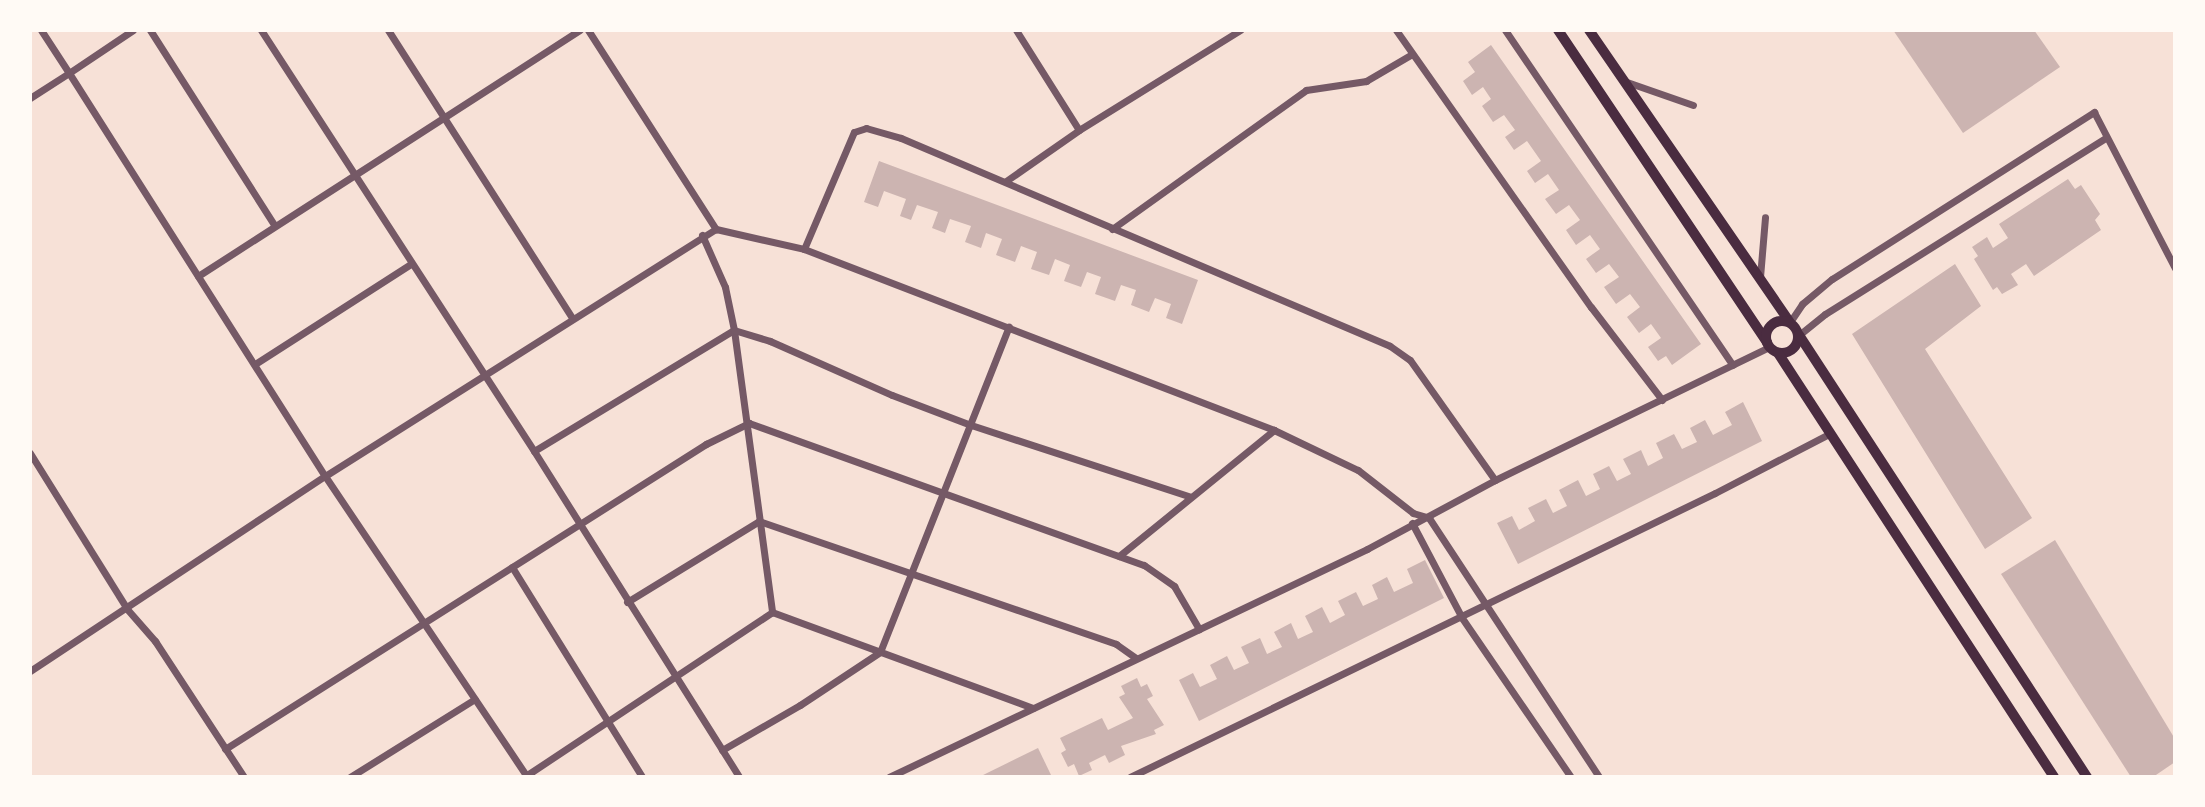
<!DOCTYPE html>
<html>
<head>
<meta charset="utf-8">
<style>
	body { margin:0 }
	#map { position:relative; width:2205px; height:807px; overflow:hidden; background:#f7e1d7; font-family:Jost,sans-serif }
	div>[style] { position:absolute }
	.building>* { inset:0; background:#ccb4b1 }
	.minor>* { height:7px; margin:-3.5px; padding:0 3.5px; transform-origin:3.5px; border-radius:3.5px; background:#755966 }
	.secondary>* { height:10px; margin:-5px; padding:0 5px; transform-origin:5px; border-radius:5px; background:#4a2c40 }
	.secondary>.ring { margin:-5px; padding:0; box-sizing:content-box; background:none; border:10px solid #4a2c40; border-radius:50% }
	span { translate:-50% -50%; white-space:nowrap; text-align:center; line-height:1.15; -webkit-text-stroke:7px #fffaf5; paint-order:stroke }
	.frame { position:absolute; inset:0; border:32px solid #fffaf5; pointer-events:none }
</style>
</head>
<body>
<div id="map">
	<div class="building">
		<i style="clip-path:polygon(1893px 30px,2034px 30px,2060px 67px,1963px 133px)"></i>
		<i style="clip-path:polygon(1491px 45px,1701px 344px,1672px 365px,1666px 356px,1658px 361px,1648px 347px,1661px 338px,1651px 324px,1639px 333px,1627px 317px,1640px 307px,1630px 294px,1616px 304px,1604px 287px,1619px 277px,1609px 264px,1596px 273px,1586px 259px,1600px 249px,1590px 235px,1576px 245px,1566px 230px,1580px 220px,1569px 205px,1556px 214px,1545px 199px,1559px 190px,1548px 174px,1535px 183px,1527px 171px,1541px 161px,1527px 141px,1514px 150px,1505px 137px,1515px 130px,1504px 115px,1493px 122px,1482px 106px,1491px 99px,1483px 87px,1472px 95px,1463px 81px,1475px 72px,1468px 62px)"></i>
		<i style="clip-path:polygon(879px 161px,1198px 280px,1182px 324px,1166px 318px,1171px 304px,1155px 298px,1149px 312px,1131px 305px,1136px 290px,1121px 285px,1115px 301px,1095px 294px,1101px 277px,1087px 272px,1081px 287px,1064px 281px,1070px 265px,1055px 259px,1049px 275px,1031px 269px,1037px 252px,1021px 246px,1015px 262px,996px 255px,1002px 239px,986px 233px,981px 248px,965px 242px,971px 226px,950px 219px,945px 233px,932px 228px,938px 212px,917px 205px,911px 220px,900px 216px,906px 199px,884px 191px,878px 207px,864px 202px)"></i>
		<i style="clip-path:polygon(2068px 179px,2075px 189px,2081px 185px,2100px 214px,2095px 220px,2101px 230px,2034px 276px,2026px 264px,2011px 274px,2018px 285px,2002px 294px,1997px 287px,1993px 290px,1974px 259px,1978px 256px,1972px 247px,1987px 237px,1993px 248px,2008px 238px,1999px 224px)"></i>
		<i style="clip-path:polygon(1955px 264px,1981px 306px,1925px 349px,2032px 518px,1985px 549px,1852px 334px)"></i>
		<i style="clip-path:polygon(1743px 402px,1762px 441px,1518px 564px,1497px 523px,1512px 516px,1519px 530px,1535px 521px,1528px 508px,1546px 499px,1553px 513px,1567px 506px,1559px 490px,1578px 480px,1586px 496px,1600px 489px,1593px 474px,1609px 466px,1617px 481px,1631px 474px,1623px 459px,1641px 450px,1648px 466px,1663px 458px,1656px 443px,1674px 434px,1682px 449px,1697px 442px,1690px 428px,1705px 420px,1713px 435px,1732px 425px,1725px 412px)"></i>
		<i style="clip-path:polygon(2055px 540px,2175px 739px,2175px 762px,2153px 777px,2131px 777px,2001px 574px)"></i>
		<i style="clip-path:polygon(1425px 560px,1444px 598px,1199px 721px,1179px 680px,1193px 673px,1200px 687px,1217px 679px,1210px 665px,1227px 656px,1234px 670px,1249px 663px,1241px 647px,1260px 638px,1267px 654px,1282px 647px,1274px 632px,1291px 623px,1298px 639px,1313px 632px,1305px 616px,1322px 607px,1330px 623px,1345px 615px,1338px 601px,1356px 592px,1363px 606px,1378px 599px,1372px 585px,1387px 577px,1394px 592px,1413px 583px,1407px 569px)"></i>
		<i style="clip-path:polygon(1137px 678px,1141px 687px,1147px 684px,1153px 696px,1147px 699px,1164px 725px,1154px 730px,1156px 734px,1121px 746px,1125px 755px,1109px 763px,1105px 755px,1089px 763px,1092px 770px,1079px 776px,1074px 764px,1068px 767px,1061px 753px,1066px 750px,1060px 738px,1102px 718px,1108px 730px,1133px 718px,1119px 697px,1125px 694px,1121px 686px)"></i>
		<i style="clip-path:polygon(1038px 748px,1052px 777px,979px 777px)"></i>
	</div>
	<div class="minor">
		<i style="left:133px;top:30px;width:77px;rotate:146.1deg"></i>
		<i style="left:69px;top:73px;width:477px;rotate:57.6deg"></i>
		<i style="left:325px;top:476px;width:362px;rotate:56.1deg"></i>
		<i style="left:150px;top:30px;width:232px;rotate:57.5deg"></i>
		<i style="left:261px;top:30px;width:502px;rotate:57.04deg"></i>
		<i style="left:534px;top:451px;width:385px;rotate:57.8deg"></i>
		<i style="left:388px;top:30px;width:342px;rotate:57.4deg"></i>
		<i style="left:588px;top:30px;width:237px;rotate:57.3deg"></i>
		<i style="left:1016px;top:30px;width:118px;rotate:57.8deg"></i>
		<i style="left:1396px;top:30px;width:339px;rotate:54.9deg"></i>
		<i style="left:1591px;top:307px;width:117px;rotate:52.6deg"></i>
		<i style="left:1505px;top:30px;width:405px;rotate:55.8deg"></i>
		<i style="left:1624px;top:81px;width:73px;rotate:19.2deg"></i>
		<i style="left:30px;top:98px;width:46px;rotate:-32.7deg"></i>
		<i style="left:69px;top:73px;width:51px;rotate:-123.1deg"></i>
		<i style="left:1006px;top:181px;width:89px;rotate:-34.9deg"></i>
		<i style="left:1079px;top:130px;width:190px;rotate:-31.8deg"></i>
		<i style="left:1112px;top:229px;width:239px;rotate:-35.6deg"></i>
		<i style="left:1306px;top:90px;width:61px;rotate:-8.5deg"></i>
		<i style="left:1366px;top:81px;width:53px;rotate:-30.4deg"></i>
		<i style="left:702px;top:235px;width:57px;rotate:66.1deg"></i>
		<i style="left:725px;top:287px;width:44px;rotate:78.2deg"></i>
		<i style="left:734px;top:330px;width:285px;rotate:82.3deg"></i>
		<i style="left:804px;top:249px;width:127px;rotate:-66.9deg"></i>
		<i style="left:854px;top:132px;width:13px;rotate:-18deg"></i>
		<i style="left:866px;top:128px;width:36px;rotate:16deg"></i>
		<i style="left:901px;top:138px;width:531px;rotate:23.04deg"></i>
		<i style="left:1390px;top:346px;width:24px;rotate:35deg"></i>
		<i style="left:1410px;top:360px;width:147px;rotate:54.7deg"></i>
		<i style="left:198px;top:276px;width:454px;rotate:-32.8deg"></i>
		<i style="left:1760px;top:277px;width:60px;rotate:-85.2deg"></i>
		<i style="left:1790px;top:322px;width:22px;rotate:-56deg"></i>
		<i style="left:1802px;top:304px;width:39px;rotate:-40deg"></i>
		<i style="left:1832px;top:279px;width:311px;rotate:-32.5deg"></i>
		<i style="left:2094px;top:112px;width:176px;rotate:62.6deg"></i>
		<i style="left:1799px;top:335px;width:33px;rotate:-39deg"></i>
		<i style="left:1825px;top:314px;width:332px;rotate:-32.1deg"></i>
		<i style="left:255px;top:364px;width:185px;rotate:-32.7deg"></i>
		<i style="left:534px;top:451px;width:234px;rotate:-31.2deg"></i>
		<i style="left:734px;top:330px;width:38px;rotate:17deg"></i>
		<i style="left:770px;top:341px;width:133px;rotate:23.9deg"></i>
		<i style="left:892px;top:395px;width:85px;rotate:20.8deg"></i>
		<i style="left:971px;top:425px;width:231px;rotate:18.1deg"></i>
		<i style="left:30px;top:453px;width:184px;rotate:58.1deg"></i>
		<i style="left:127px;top:609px;width:43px;rotate:48.8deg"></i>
		<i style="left:155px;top:641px;width:163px;rotate:56.8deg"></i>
		<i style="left:1412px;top:523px;width:107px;rotate:62.2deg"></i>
		<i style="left:1462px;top:618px;width:193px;rotate:55.6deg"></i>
		<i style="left:1119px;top:556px;width:200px;rotate:-39.1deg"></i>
		<i style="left:512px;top:567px;width:247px;rotate:58.2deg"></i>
		<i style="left:627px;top:602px;width:155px;rotate:-31.5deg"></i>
		<i style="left:759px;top:521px;width:378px;rotate:19deg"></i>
		<i style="left:1116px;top:644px;width:24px;rotate:35deg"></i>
		<i style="left:772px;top:612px;width:278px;rotate:20.2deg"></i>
		<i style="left:30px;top:671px;width:354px;rotate:-33.5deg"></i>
		<i style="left:325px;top:476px;width:462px;rotate:-32.3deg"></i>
		<i style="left:716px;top:229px;width:90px;rotate:12.8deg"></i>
		<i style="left:804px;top:249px;width:504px;rotate:21.06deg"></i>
		<i style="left:1274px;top:430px;width:93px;rotate:25.5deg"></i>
		<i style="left:1358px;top:470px;width:70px;rotate:38deg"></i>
		<i style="left:1413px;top:513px;width:17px;rotate:17deg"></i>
		<i style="left:1429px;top:518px;width:310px;rotate:56.7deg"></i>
		<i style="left:225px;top:749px;width:570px;rotate:-32.38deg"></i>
		<i style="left:706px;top:444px;width:48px;rotate:-26deg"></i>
		<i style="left:749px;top:423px;width:420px;rotate:19.8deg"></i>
		<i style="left:1144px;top:565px;width:37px;rotate:35deg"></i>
		<i style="left:1174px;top:586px;width:50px;rotate:59.8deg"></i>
		<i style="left:722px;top:750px;width:90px;rotate:-30deg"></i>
		<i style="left:800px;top:705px;width:96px;rotate:-33.5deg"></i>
		<i style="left:880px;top:652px;width:350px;rotate:-68.4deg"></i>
		<i style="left:350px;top:777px;width:147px;rotate:-32deg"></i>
		<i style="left:524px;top:777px;width:298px;rotate:-33.6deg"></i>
		<i style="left:889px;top:777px;width:530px;rotate:-25.5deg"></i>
		<i style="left:1367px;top:549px;width:145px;rotate:-28.3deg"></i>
		<i style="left:1495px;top:480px;width:305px;rotate:-25.9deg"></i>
		<i style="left:1130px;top:777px;width:650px;rotate:-25.9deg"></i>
		<i style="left:1715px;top:493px;width:128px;rotate:-27.4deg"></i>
	</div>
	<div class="secondary">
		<i style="left:1558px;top:30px;width:376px;rotate:56.2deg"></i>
		<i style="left:1589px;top:30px;width:354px;rotate:55.5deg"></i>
		<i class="ring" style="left:1766px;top:321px;width:22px;height:22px"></i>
		<i style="left:1799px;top:335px;width:528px;rotate:56.91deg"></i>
		<i style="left:1778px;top:353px;width:506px;rotate:56.94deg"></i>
	</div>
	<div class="frame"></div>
</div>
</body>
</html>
